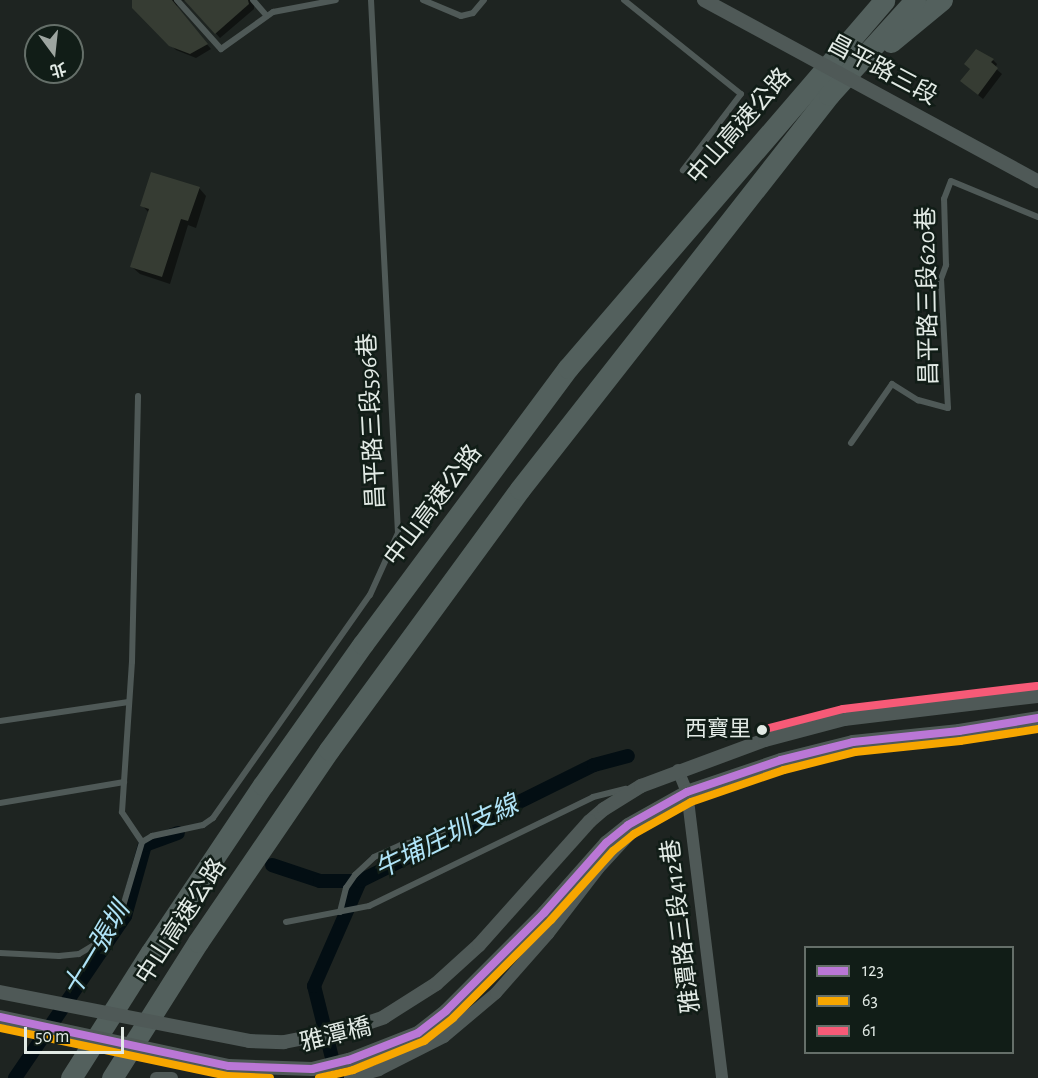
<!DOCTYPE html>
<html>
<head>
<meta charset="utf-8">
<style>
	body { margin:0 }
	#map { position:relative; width:1038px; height:1078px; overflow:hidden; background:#1e2421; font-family:"Alegreya Sans","Noto Sans TC",sans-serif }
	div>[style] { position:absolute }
	.shadow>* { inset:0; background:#0007 }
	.canal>* { height:14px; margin:-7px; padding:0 7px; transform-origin:7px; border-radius:7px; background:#030e13 }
	.building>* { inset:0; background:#363c33 }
	.service>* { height:6px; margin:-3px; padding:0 3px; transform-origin:3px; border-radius:3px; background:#4f5957 }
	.minor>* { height:12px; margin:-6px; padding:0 6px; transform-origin:6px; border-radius:6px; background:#4f5957 }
	.tertiary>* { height:14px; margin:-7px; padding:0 7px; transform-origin:7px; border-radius:7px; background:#4f5957 }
	.motorway>* { height:21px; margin:-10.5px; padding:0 10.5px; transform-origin:10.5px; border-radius:10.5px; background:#53605d }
	.tertiary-bridge>* { height:14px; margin:-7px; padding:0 7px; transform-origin:7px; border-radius:7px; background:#4f5957 }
	.bus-1>* { height:8px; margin:-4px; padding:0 4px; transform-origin:4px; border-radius:4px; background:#ba77d6 }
	.bus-2>* { height:8px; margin:-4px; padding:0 4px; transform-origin:4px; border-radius:4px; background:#f7a600 }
	.bus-3>* { height:8px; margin:-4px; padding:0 4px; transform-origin:4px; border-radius:4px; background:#f75a77 }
	.dots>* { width:16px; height:16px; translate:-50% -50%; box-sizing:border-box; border:3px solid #111d17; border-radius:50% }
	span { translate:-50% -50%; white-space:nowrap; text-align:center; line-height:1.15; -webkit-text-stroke:5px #111d17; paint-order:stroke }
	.bus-label { font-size:22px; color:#e2eae5 }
	.right { translate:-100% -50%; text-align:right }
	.street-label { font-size:24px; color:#e2eae5 }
	.water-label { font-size:26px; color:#afe3f7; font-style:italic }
	.legend { position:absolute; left:804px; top:946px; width:210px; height:108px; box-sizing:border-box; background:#111d17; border:2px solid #656f69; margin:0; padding:8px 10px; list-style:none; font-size:18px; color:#e2eae5 }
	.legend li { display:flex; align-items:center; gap:12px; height:30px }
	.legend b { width:30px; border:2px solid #656f69 }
	.north { position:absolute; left:24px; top:24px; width:60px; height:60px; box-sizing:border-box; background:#111d17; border:2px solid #656f69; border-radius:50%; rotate:165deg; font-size:16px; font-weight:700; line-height:24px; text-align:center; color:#e2eae5 }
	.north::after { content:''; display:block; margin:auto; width:21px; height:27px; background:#9da5a0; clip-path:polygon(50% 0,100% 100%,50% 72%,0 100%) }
	.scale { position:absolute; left:24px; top:1027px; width:100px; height:27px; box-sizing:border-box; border:3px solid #e2eae5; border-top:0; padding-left:8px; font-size:18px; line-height:21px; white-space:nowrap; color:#e2eae5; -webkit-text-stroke:4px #111d17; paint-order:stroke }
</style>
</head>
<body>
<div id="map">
	<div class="shadow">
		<i style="clip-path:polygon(134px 0,178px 0,177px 9px,211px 49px,196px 58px,176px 50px,134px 8px)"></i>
		<i style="clip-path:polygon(181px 0,254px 0,254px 9px,220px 38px,187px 1px)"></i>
		<i style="clip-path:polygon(993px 60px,997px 64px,995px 68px,1002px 74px,983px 99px,967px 86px)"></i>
		<i style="clip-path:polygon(199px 188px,206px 196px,196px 228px,188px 225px,170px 284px,140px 274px,132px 267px,149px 213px,142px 205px)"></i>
	</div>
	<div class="canal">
		<i style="left:272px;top:865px;width:51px;rotate:18.4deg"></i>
		<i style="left:320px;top:881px;width:40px"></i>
		<i style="left:15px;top:1078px;width:196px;rotate:-55.8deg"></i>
		<i style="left:125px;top:916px;width:74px;rotate:-74.3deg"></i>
		<i style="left:145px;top:845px;width:35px;rotate:-20deg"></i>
		<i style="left:337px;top:1078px;width:95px;rotate:-104deg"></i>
		<i style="left:314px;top:986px;width:115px;rotate:-66.3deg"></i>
		<i style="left:360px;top:881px;width:261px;rotate:-26.4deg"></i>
		<i style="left:594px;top:765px;width:35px;rotate:-15deg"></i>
	</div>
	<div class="building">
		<i style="clip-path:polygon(132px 0,172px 0,208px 44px,190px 54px,169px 46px,132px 8px)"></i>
		<i style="clip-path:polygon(184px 0,248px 0,249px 4px,215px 34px)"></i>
		<i style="clip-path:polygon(976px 49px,994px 59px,991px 62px,998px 68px,978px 95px,960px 81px,970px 69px,964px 64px)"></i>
		<i style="clip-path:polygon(151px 172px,200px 187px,188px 221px,181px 219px,162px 277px,130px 267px,149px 209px,140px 206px)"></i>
	</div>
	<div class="service">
		<i style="left:177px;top:0;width:66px;rotate:48.1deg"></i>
		<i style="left:221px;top:49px;width:64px;rotate:-35.4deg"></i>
		<i style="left:273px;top:12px;width:64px;rotate:-10.8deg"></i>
		<i style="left:253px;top:0;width:21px;rotate:49deg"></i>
		<i style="left:423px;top:0;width:41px;rotate:22.8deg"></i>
		<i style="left:461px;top:16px;width:12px;rotate:-14deg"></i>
		<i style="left:473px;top:13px;width:17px;rotate:-50deg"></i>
		<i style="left:624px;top:0;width:150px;rotate:38.8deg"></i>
		<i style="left:741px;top:94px;width:96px;rotate:127.3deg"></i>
		<i style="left:851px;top:443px;width:72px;rotate:-55.2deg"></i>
		<i style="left:892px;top:384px;width:31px;rotate:32deg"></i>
		<i style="left:918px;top:400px;width:31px;rotate:15deg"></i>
		<i style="left:948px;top:408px;width:129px;rotate:-93.1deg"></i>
		<i style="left:941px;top:279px;width:15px;rotate:-70deg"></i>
		<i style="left:946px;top:265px;width:66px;rotate:-91.7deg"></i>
		<i style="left:944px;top:199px;width:19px;rotate:-69deg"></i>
		<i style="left:951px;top:181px;width:94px;rotate:22.5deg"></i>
		<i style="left:0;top:721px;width:130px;rotate:-8.4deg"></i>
		<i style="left:0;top:803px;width:126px;rotate:-9.6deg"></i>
		<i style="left:142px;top:842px;width:12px;rotate:-31deg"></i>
		<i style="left:152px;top:836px;width:52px;rotate:-12.2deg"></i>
		<i style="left:203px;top:825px;width:12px;rotate:-35deg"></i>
		<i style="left:213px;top:818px;width:273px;rotate:-54.9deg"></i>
		<i style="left:370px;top:595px;width:68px;rotate:-65.7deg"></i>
		<i style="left:398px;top:533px;width:534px;rotate:-92.9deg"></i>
		<i style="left:340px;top:912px;width:25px;rotate:-76deg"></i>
		<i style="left:346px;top:888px;width:16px;rotate:-55deg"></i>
		<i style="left:355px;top:875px;width:26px;rotate:-43deg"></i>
		<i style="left:374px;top:857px;width:30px;rotate:-24deg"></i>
		<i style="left:401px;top:845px;width:44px;rotate:-14.3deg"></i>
		<i style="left:286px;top:922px;width:85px;rotate:-10.9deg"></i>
		<i style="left:369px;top:906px;width:249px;rotate:-25.9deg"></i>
		<i style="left:593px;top:797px;width:34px;rotate:-14deg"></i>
		<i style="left:0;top:953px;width:59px;rotate:2.9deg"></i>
		<i style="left:59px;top:956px;width:20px;rotate:-6deg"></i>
		<i style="left:79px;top:954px;width:26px;rotate:-31deg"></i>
		<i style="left:101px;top:941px;width:34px;rotate:-54deg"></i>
		<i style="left:121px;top:913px;width:74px;rotate:-73.5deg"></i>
		<i style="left:142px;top:842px;width:36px;rotate:-124deg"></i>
		<i style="left:122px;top:812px;width:150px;rotate:-86.2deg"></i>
		<i style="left:132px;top:662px;width:266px;rotate:-88.7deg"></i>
	</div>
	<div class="minor">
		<i style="left:678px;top:770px;width:24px;rotate:68deg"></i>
		<i style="left:687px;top:792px;width:288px;rotate:83deg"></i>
		<i style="left:156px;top:1078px;width:16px"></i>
		<i style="left:350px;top:1078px;width:30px;rotate:-15deg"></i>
		<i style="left:379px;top:1070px;width:73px;rotate:-26.9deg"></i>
		<i style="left:444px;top:1037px;width:68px;rotate:-40.2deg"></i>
		<i style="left:496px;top:993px;width:79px;rotate:-48.6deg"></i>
		<i style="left:548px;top:934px;width:82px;rotate:-52.4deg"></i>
		<i style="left:598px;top:869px;width:67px;rotate:-47.4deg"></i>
	</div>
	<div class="tertiary">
		<i style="left:590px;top:821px;width:18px;rotate:-41deg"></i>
		<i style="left:604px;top:809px;width:44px;rotate:-31.9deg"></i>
		<i style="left:641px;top:786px;width:132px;rotate:-20.4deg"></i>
		<i style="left:765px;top:740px;width:82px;rotate:-14.9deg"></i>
		<i style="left:844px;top:719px;width:195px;rotate:-6.8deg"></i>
		<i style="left:606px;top:843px;width:28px;rotate:-39deg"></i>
		<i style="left:628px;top:825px;width:68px;rotate:-29.2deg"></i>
		<i style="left:687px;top:792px;width:99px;rotate:-18.8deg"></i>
		<i style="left:781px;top:760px;width:74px;rotate:-14deg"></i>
		<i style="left:853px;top:742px;width:107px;rotate:-5.9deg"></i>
		<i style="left:959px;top:731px;width:80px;rotate:-9.3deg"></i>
	</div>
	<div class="motorway">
		<i style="left:891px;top:42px;width:66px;rotate:-39.5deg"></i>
		<i style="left:71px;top:1078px;width:149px;rotate:-57.6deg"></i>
		<i style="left:151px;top:952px;width:201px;rotate:-56.2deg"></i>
		<i style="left:263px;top:785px;width:173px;rotate:-54.7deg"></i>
		<i style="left:363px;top:644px;width:344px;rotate:-53.4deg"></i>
		<i style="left:568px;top:368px;width:485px;rotate:-49.3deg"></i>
		<i style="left:112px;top:1078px;width:161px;rotate:-57.7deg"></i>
		<i style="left:198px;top:942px;width:232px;rotate:-55.7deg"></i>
		<i style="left:329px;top:750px;width:323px;rotate:-53.8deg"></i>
		<i style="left:520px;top:489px;width:501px;rotate:-51.89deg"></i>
		<i style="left:829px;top:95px;width:128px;rotate:-47.8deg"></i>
	</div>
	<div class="tertiary-bridge">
		<i style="left:704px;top:0;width:380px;rotate:28.5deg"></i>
		<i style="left:0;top:992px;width:254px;rotate:11.1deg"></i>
		<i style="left:249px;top:1041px;width:35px;rotate:2deg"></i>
		<i style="left:284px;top:1042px;width:67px;rotate:-11.1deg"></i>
		<i style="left:350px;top:1029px;width:36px;rotate:-19deg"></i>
		<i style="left:384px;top:1017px;width:62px;rotate:-32.4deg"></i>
		<i style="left:436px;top:984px;width:58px;rotate:-42.2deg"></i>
		<i style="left:479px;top:945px;width:166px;rotate:-48.2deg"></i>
		<i style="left:0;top:1017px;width:234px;rotate:12.1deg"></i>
		<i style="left:229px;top:1066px;width:83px;rotate:2.1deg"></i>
		<i style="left:312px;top:1069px;width:38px;rotate:-14deg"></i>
		<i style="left:349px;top:1060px;width:74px;rotate:-21.4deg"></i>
		<i style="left:418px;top:1033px;width:36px;rotate:-38deg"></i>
		<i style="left:446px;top:1011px;width:139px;rotate:-45deg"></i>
		<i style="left:544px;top:913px;width:94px;rotate:-48.5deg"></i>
	</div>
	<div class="bus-1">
		<i style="left:0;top:1017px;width:234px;rotate:12.1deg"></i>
		<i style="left:229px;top:1066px;width:83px;rotate:2.1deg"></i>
		<i style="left:312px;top:1069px;width:38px;rotate:-14deg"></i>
		<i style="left:349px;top:1060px;width:74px;rotate:-21.4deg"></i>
		<i style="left:418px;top:1033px;width:36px;rotate:-38deg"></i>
		<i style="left:446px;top:1011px;width:139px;rotate:-45deg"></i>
		<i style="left:544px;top:913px;width:94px;rotate:-48.5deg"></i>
		<i style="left:606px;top:843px;width:28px;rotate:-39deg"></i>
		<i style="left:628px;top:825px;width:68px;rotate:-29.2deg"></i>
		<i style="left:687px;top:792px;width:99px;rotate:-18.8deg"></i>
		<i style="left:781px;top:760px;width:74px;rotate:-14deg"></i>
		<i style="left:853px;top:742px;width:107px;rotate:-5.9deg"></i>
		<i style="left:959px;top:731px;width:80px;rotate:-9.3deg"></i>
	</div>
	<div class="bus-2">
		<i style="left:0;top:1028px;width:232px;rotate:11.9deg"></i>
		<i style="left:227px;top:1076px;width:43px;rotate:2.7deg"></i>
		<i style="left:319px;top:1078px;width:35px;rotate:-13deg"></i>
		<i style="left:353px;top:1070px;width:77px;rotate:-22.2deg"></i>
		<i style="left:424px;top:1041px;width:37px;rotate:-38deg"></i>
		<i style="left:453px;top:1018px;width:139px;rotate:-45deg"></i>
		<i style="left:551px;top:920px;width:93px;rotate:-48.1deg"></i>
		<i style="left:613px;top:851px;width:27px;rotate:-39deg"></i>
		<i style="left:634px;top:834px;width:65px;rotate:-29.3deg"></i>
		<i style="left:691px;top:802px;width:98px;rotate:-19deg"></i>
		<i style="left:784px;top:770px;width:73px;rotate:-14.2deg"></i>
		<i style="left:855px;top:752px;width:106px;rotate:-6deg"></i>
		<i style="left:960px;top:741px;width:79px;rotate:-8.7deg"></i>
	</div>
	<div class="bus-3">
		<i style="left:762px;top:730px;width:84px;rotate:-14.5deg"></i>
		<i style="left:843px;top:709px;width:195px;rotate:-6.8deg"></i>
	</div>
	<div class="dots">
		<i style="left:762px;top:730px;background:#e2eae5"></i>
	</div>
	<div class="bus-label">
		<span class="right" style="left:751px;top:730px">西寶里</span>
	</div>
	<div class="street-label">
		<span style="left:882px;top:71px;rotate:28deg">昌平路三段</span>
		<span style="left:740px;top:127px;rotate:-49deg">中山高速公路</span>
		<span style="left:929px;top:296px;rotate:-91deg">昌平路三段620巷</span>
		<span style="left:373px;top:421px;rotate:-93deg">昌平路三段596巷</span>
		<span style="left:434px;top:506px;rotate:-53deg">中山高速公路</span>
		<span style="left:182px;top:922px;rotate:-57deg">中山高速公路</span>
		<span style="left:682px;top:926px;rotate:-97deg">雅潭路三段412巷</span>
		<span style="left:336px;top:1036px;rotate:-14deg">雅潭橋</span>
	</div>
	<div class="water-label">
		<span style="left:447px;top:838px;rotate:-26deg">牛埔庄圳支線</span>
		<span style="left:97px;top:950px;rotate:-59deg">十一張圳</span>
	</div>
	<ul class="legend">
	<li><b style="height:8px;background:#ba77d6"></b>123</li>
	<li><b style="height:8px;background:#f7a600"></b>63</li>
	<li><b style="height:8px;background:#f75a77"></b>61</li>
	</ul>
	<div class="north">北</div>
	<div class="scale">50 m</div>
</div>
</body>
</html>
